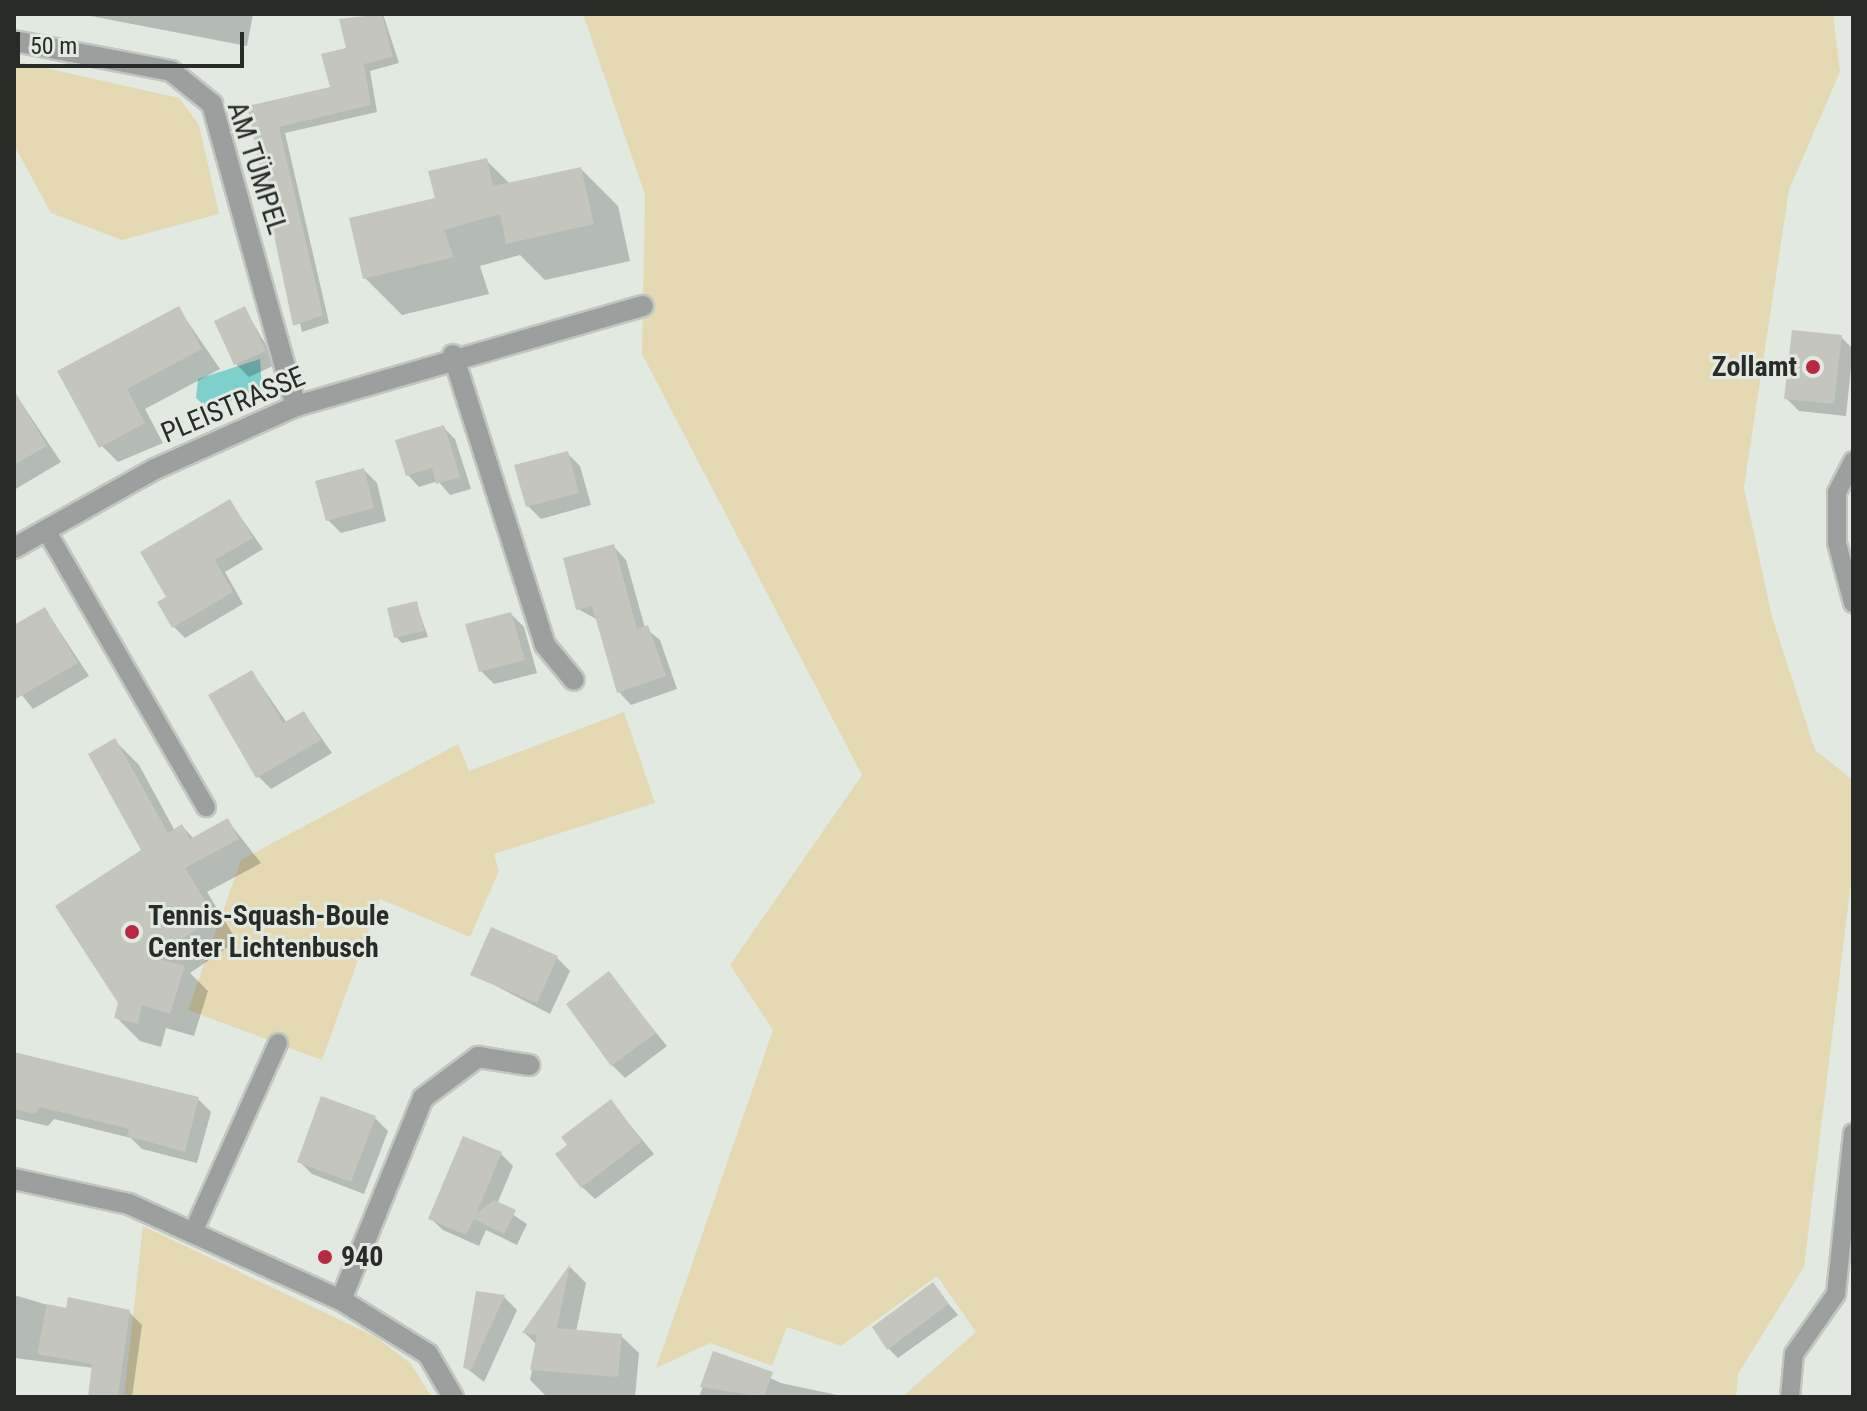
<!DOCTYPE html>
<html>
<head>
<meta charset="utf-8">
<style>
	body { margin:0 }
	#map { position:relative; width:1867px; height:1411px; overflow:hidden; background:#e2e9e1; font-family:"Roboto Condensed",sans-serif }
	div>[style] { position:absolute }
	.green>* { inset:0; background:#e5d9b3 }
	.water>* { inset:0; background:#7ed0cd }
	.shadow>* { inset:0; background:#0003 }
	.building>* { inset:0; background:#c4c6bd }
	.roads { filter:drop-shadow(2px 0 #c1c7c0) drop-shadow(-2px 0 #c1c7c0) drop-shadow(0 2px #c1c7c0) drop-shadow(0 -2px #c1c7c0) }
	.service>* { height:18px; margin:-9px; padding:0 9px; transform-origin:9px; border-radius:9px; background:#9ba09e }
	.minor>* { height:20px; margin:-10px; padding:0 10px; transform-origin:10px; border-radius:10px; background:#9ba09e }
	.tertiary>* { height:20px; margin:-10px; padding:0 10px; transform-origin:10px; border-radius:10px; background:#9ba09e }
	.dots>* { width:22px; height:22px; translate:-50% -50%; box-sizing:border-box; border:4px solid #e2e9e1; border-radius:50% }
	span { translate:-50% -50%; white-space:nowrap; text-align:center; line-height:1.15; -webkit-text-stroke:6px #e2e9e1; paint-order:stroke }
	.street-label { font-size:28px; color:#282b28 }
	.poi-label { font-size:28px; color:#282b28; font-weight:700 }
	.right { translate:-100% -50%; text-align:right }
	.left { translate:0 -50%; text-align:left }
	.frame { position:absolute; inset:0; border:16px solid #282b28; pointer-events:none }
	.scale { position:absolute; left:16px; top:32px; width:228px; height:36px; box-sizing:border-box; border:4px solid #282b28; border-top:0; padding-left:10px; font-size:24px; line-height:28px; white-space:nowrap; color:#282b28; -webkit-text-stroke:6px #e2e9e1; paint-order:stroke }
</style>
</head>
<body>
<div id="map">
	<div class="green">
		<i style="clip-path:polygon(583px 14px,1833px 14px,1840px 72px,1789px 190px,1744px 487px,1772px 617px,1815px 750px,1853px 780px,1853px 866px,1804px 1267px,1738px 1374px,1736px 1397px,902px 1397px,976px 1332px,937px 1276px,841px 1346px,787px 1327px,772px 1366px,710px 1343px,656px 1368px,773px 1030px,730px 965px,862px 775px,642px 354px,645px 195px)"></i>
		<i style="clip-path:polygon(14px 61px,179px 98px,199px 125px,219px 214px,122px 240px,51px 213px,14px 145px)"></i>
		<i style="clip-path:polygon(624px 712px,655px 803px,494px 854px,499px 871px,470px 937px,380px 899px,322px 1060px,188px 1010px,241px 860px,458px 744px,469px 771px)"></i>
		<i style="clip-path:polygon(143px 1226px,376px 1337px,410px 1363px,432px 1397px,124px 1397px)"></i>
	</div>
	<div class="water">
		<i style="clip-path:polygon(260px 359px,262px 389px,208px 409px,196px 398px,198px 379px)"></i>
	</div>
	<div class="shadow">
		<i style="clip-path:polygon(80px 14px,253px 14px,247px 46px)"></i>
		<i style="clip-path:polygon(383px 14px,399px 63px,370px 71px,377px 112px,285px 133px,329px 323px,302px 332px,249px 108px,333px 89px,349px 49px,341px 20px)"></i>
		<i style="clip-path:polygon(486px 160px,511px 185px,581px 169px,618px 206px,630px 261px,545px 280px,520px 255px,480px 266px,489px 294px,402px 315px,365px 278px)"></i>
		<i style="clip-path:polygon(179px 309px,220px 369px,145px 409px,163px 443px,118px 462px,98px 442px,60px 371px)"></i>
		<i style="clip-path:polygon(245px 309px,277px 364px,249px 377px,236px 364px)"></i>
		<i style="clip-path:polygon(1841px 337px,1853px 349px,1846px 416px,1799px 411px,1786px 398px)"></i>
		<i style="clip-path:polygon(14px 392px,61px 462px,14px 490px)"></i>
		<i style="clip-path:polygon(443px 427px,455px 439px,471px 489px,450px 495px,438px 481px,419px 487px,408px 475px)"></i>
		<i style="clip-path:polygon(567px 453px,580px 466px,591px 505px,541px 519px,528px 506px)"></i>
		<i style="clip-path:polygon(364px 470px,377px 483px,386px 521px,341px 533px,328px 520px)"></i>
		<i style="clip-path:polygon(230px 502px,263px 549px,225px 572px,243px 604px,185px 638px,173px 626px,169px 598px)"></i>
		<i style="clip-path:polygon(614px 547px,626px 560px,645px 628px,660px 640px,677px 689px,631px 705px,619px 692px,598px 620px,578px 609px)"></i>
		<i style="clip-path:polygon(416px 603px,428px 637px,402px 643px,396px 637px)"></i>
		<i style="clip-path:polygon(45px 609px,89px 676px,33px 709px,14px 685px,14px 627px)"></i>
		<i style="clip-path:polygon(511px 614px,524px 627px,537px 673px,494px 684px,481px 671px)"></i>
		<i style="clip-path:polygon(252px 672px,287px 723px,304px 713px,332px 753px,271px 789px,258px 776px)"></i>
		<i style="clip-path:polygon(115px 741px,139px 765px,175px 831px,182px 826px,194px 839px,228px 821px,261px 863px,207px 892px,237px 941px,190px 973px,208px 991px,194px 1036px,166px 1028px,161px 1047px,140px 1041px,116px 1017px,144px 851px)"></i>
		<i style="clip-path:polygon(557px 958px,570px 971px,550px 1014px,473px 974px)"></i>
		<i style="clip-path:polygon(608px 974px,667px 1046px,625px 1078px,612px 1065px)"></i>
		<i style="clip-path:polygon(14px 1054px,198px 1099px,211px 1112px,197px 1163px,142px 1149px,131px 1138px,54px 1119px,48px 1126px,14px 1118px)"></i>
		<i style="clip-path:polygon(611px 1102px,654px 1154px,595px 1199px,582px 1187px)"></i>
		<i style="clip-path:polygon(375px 1118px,388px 1131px,364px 1194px,312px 1174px,299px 1161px)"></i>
		<i style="clip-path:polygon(501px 1154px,513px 1166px,497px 1204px,527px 1224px,517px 1245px,486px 1230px,479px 1246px,443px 1230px,430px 1218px)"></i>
		<i style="clip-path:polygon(570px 1267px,586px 1283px,576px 1332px,621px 1336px,639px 1353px,635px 1397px,547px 1397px,530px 1380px,537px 1345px,525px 1333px)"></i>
		<i style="clip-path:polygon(933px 1285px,958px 1315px,898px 1358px,888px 1348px)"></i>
		<i style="clip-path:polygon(14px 1295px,68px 1311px,129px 1312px,142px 1325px,132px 1397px,90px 1397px,94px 1368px,14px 1358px)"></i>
		<i style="clip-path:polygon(504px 1297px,517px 1310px,484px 1382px,465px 1367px)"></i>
		<i style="clip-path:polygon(715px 1353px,781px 1383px,846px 1397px,699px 1397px)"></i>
	</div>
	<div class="building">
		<i style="clip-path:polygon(382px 14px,393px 57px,364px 64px,371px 105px,279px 127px,323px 315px,293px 326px,247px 106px,330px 87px,321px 54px,346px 48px,339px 19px)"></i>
		<i style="clip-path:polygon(487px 158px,493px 186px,581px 167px,594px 224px,506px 244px,500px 214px,444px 230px,454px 257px,363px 279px,349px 218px,435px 198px,428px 171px)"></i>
		<i style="clip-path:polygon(179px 306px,202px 349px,127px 389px,145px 423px,99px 448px,57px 371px)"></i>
		<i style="clip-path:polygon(245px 306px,266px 351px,234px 365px,214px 321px)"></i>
		<i style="clip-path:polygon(1792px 330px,1842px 335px,1834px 404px,1784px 399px)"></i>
		<i style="clip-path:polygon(14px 390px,47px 446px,14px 465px)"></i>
		<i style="clip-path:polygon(444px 425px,460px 477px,436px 484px,432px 468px,406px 476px,395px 440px)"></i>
		<i style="clip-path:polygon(568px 451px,579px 493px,526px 507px,514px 465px)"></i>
		<i style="clip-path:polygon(364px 468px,374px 508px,326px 521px,315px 481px)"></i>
		<i style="clip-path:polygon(230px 499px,253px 538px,215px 560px,233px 592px,172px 628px,157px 602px,166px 597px,140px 552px)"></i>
		<i style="clip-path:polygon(614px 544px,637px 629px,648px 625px,666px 676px,617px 693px,592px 606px,576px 610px,563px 558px)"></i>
		<i style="clip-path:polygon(417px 601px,424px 631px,394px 638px,387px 608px)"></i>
		<i style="clip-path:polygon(45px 607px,78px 663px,14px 700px,14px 625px)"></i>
		<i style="clip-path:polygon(511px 612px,525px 660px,479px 672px,465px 624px)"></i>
		<i style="clip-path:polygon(252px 670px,283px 723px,304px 711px,321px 740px,256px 778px,208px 695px)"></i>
		<i style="clip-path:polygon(115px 738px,168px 833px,182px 824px,190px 839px,228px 818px,239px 839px,185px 868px,215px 917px,154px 958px,185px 966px,170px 1014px,142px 1005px,138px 1024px,114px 1018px,118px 1003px,55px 906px,141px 850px,88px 754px)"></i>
		<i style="clip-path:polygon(491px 927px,558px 956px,537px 1003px,470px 975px)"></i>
		<i style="clip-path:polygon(609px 971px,656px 1033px,611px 1066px,566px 1004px)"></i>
		<i style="clip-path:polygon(14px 1052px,199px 1097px,185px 1152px,127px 1136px,129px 1129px,40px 1107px,35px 1114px,14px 1109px)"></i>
		<i style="clip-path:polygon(321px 1096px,376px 1116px,351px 1182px,297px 1162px)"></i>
		<i style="clip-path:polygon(611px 1099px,642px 1141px,581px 1188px,555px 1154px,567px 1145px,561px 1137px)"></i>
		<i style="clip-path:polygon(463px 1136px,502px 1152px,476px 1214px,494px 1200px,516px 1210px,504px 1234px,474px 1219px,466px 1235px,428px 1219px)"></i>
		<i style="clip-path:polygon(570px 1264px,557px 1328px,622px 1334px,618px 1377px,530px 1370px,537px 1335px,522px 1333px)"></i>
		<i style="clip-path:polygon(933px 1282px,949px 1304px,887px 1350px,872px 1327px)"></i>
		<i style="clip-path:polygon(476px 1291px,505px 1295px,471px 1370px,463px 1368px)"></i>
		<i style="clip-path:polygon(68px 1297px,130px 1310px,118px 1397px,88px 1397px,92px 1364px,37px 1354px,47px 1304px,66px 1308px)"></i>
		<i style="clip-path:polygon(713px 1351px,773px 1372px,764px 1397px,700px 1387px)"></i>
	</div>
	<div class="roads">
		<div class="service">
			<i style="left:1853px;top:461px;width:36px;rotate:117deg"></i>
			<i style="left:1837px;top:493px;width:50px;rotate:90deg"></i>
			<i style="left:1837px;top:543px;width:62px;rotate:75.1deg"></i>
			<i style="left:46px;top:530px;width:320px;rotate:60deg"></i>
			<i style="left:194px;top:1230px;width:205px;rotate:-65.8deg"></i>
			<i style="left:1790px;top:1397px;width:43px;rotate:-84.7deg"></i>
			<i style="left:1794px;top:1354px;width:73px;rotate:-55deg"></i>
			<i style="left:1836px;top:1294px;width:162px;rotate:-84deg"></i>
		</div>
		<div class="minor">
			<i style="left:14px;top:41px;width:160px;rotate:10.8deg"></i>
			<i style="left:171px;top:71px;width:53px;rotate:38.8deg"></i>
			<i style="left:212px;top:104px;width:313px;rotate:74.5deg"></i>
			<i style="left:453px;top:355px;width:304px;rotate:72.4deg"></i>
			<i style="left:545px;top:645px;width:45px;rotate:50.4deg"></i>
			<i style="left:14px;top:548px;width:162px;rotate:-29.3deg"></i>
			<i style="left:155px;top:469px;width:154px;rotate:-24.1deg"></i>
			<i style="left:296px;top:406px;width:361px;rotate:-16.1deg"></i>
			<i style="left:341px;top:1300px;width:218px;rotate:-67.9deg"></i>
			<i style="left:423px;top:1098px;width:69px;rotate:-36.7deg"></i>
			<i style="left:478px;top:1057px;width:52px;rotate:8.9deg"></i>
		</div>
		<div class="tertiary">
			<i style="left:14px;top:1179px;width:118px;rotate:12.3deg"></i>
			<i style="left:129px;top:1204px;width:233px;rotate:24.4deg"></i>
			<i style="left:341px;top:1300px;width:102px;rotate:31.8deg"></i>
			<i style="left:428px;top:1354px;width:50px;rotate:59.8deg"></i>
		</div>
	</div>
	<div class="dots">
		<i style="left:1813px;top:367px;background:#ba2943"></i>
		<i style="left:132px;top:932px;background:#ba2943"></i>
		<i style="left:325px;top:1257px;background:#ba2943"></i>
	</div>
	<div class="street-label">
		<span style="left:257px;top:168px;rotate:72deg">AM TÜMPEL</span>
		<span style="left:233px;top:405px;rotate:-23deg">PLEISTRASSE</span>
	</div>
	<div class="poi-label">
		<span class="right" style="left:1797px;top:367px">Zollamt</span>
		<span class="left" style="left:148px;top:932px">Tennis-Squash-Boule<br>Center Lichtenbusch</span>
		<span class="left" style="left:341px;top:1257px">940</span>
	</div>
	<div class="frame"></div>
	<div class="scale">50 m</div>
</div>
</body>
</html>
